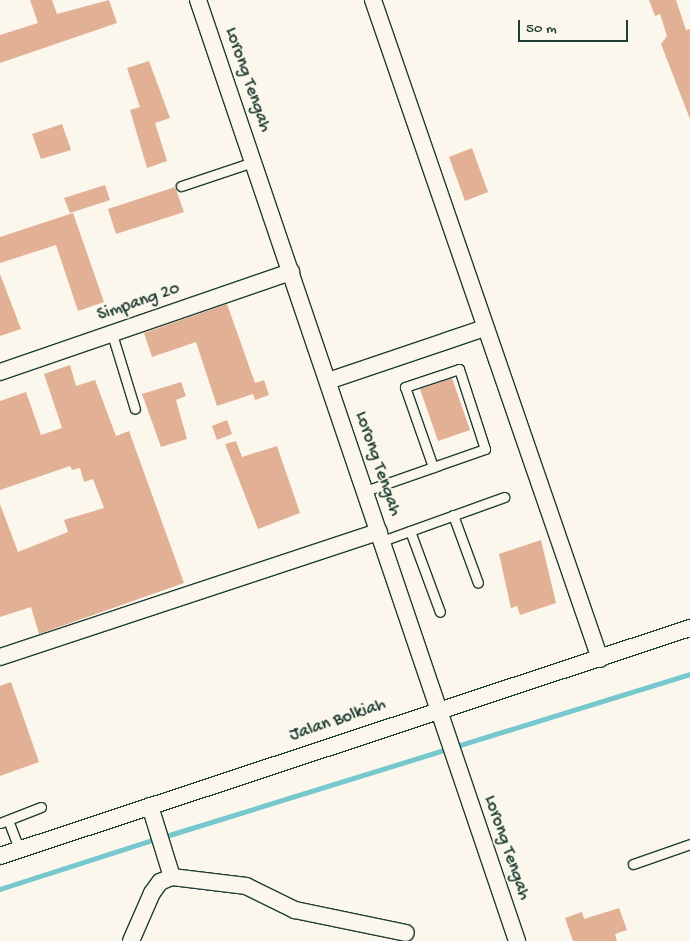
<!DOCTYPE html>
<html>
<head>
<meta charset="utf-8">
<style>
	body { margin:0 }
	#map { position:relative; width:690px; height:941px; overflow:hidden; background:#fbf7ec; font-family:"Gochi Hand",sans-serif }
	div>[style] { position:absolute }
	.stream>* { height:4.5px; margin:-2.25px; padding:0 2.25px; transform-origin:2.25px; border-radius:2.25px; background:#76c7ce }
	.building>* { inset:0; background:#e2b095 }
	.roads { filter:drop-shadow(1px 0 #1f3d34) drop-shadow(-1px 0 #1f3d34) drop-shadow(0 1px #1f3d34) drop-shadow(0 -1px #1f3d34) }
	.lane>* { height:9px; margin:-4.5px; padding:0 4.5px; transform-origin:4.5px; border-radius:4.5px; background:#fbf7ec }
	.street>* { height:16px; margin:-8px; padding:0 8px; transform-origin:8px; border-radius:8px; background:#fbf7ec }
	span { translate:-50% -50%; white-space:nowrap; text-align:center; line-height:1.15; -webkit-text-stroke:4px #fbf7ec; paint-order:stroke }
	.street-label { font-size:18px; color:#1f3d34 }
	.scale { position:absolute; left:518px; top:20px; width:110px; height:22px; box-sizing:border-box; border:2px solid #1f3d34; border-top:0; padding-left:6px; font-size:15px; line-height:18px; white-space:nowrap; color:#1f3d34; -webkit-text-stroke:4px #fbf7ec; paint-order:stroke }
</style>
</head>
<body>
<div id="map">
	<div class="stream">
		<i style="left:163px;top:837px;width:552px;rotate:-17.19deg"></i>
		<i style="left:0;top:889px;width:164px;rotate:-17.8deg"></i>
	</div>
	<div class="building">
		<i style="clip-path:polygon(30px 0,52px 0,57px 14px,109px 0,117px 23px,0 63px,0 35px,38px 23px)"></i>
		<i style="clip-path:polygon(649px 0,676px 0,686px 30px,690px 29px,690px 119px,661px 44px,667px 36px,660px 14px,655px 16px)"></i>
		<i style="clip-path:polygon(149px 61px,170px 118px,155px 123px,167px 161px,147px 168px,130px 110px,140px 107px,127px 68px)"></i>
		<i style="clip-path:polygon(62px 124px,71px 150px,41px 159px,32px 134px)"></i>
		<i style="clip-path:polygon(472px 148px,488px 192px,465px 201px,449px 157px)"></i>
		<i style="clip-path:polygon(105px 185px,110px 200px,70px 213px,64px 198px)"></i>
		<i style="clip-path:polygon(175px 187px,184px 212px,116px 234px,108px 209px)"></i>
		<i style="clip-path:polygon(73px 213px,104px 302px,78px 311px,56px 245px,0 263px,0 237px)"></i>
		<i style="clip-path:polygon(0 274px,21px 329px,0 336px)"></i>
		<i style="clip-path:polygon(227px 304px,255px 383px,264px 380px,269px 395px,255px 400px,253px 394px,217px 406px,196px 342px,152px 357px,144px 333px)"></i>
		<i style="clip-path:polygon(70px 365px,76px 386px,95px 380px,116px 436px,129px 431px,184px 583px,39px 634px,31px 607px,0 617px,0 504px,18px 552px,68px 532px,64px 520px,104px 508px,93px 479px,84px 482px,80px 468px,72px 470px,70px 466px,0 490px,0 401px,26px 392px,41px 435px,62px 428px,44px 374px)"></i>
		<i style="clip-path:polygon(452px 378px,470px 430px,438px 441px,420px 389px)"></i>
		<i style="clip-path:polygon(181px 382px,186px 396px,176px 400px,187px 439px,161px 447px,142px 394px)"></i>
		<i style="clip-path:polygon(227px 420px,232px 434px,217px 440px,212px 426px)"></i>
		<i style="clip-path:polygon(236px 441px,242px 457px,277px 446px,300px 513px,258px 529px,225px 444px)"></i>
		<i style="clip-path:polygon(541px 540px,556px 603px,520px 615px,517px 606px,511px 608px,499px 554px)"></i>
		<i style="clip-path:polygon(11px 682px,39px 762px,0 776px,0 686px)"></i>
		<i style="clip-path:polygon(619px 908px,627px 930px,615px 934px,617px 941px,573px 941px,565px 918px,582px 912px,584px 919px)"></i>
	</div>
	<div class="roads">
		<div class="lane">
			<i style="left:181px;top:186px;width:76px;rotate:-18.4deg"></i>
			<i style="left:112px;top:334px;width:78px;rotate:73deg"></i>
			<i style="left:365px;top:491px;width:127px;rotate:-19.3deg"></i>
			<i style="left:485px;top:449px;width:84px;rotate:-108deg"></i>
			<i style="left:459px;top:369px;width:57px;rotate:161.6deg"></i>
			<i style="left:405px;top:387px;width:85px;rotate:70.7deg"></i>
			<i style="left:453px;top:515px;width:72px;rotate:69.8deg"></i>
			<i style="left:410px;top:531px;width:86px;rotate:69.7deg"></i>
			<i style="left:382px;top:541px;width:130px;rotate:-19.8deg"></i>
			<i style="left:8px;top:820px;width:31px;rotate:69deg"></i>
			<i style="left:0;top:823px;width:44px;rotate:-21.3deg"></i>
			<i style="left:633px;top:864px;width:60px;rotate:-19.3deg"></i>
		</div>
		<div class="street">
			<i style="left:198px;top:0;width:994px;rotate:71.27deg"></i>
			<i style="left:373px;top:0;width:697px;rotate:70.99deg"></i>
			<i style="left:0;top:372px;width:308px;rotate:-19deg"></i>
			<i style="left:328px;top:381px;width:166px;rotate:-18.7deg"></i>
			<i style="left:0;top:657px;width:399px;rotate:-18.3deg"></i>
			<i style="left:150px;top:806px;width:74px;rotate:72.8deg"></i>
			<i style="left:0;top:856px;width:727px;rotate:-18.29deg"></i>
			<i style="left:131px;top:941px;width:52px;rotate:-66.4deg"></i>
			<i style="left:152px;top:893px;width:14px;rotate:-54deg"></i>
			<i style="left:160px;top:882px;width:13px;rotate:-23deg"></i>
			<i style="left:172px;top:877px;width:75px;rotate:6.9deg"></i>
			<i style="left:246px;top:886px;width:55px;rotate:26.1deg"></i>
			<i style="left:295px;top:910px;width:113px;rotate:11.7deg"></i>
		</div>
	</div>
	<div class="street-label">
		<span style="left:247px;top:80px;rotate:71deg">Lorong Tengah</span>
		<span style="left:139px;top:303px;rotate:-19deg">Simpang 20</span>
		<span style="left:377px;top:464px;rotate:71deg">Lorong Tengah</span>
		<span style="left:338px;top:721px;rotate:-19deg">Jalan Bolkiah</span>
		<span style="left:506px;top:848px;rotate:71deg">Lorong Tengah</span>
	</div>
	<div class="scale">50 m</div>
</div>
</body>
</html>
